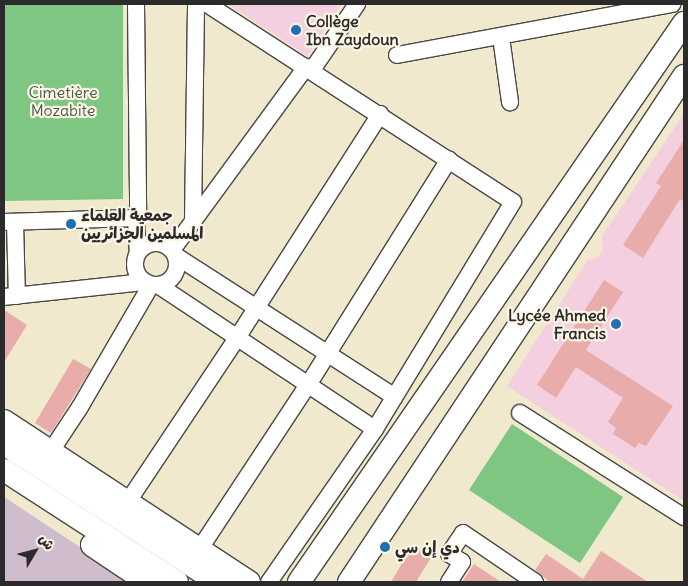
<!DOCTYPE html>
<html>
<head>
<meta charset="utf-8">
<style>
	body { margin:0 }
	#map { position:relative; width:688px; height:586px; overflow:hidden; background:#f1e9ce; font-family:Delius,"Playpen Sans Arabic",sans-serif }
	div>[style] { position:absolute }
	.built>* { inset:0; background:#f3cfdf }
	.industrial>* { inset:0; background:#cfbdce }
	.green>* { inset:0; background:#7ec682 }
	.building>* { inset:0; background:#e8adaa }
	.roads { filter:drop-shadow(1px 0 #494843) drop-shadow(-1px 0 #494843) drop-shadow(0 1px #494843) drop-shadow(0 -1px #494843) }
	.minor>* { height:16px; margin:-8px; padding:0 8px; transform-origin:8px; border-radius:8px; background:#fff }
	.minor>.ring { margin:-8px; padding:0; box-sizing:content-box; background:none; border:16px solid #fff; border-radius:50% }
	.secondary>* { height:22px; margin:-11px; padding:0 11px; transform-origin:11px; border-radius:11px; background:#fff }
	.dots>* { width:14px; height:14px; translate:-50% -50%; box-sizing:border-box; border:2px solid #fcf5e5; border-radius:50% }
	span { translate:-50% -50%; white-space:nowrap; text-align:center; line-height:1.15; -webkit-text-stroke:4.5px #fcf5e5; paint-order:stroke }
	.poi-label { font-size:16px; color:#2b2b2b; font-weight:700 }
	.left { translate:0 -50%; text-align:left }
	.right { translate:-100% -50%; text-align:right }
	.park-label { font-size:16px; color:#445a45 }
	.frame { position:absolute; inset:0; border:5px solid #2b2b2b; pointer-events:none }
	.north { position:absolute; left:10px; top:526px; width:50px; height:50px; -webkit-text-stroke:4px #fcf5e5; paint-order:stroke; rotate:53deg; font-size:14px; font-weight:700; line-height:20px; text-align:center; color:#2b2b2b }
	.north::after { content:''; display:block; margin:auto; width:18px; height:22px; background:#2b2b2b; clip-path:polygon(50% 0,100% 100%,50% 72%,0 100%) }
</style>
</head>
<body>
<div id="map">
	<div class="built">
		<i style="clip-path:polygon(228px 4px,341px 4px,307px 56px)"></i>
		<i style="clip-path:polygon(684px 113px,684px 501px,507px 386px,587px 261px,598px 257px,603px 250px,602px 236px)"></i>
	</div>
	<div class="industrial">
		<i style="clip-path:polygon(4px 497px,133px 582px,4px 582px)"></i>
	</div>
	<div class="green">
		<i style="clip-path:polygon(4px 4px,123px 4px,123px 199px,4px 201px)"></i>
		<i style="clip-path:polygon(512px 424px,623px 497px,580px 563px,469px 490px)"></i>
	</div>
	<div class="building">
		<i style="clip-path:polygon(684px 140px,684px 202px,680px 199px,643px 258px,623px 245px,661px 186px,656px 183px)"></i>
		<i style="clip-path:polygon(604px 280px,623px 292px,586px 350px,673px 406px,646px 446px,639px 443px,635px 448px,613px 434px,616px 428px,608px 422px,623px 398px,576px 367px,556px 398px,537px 385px)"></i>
		<i style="clip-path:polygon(4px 310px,27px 325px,4px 362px)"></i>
		<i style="clip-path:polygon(73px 359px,91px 369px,51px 433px,35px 423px)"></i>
		<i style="clip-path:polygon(413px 545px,432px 556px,416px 582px,391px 582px)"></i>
		<i style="clip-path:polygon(601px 551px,648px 582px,550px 582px,535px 570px,546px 554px,583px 579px)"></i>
		<i style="clip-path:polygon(474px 564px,501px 582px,462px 582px)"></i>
	</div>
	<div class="roads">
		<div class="minor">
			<i style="left:136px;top:4px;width:207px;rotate:89.4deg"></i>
			<i style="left:138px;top:211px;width:7px;rotate:106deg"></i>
			<i style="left:136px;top:218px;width:35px;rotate:87deg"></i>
			<i style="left:207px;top:4px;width:364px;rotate:32.9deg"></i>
			<i style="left:513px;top:202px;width:266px;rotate:121.3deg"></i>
			<i style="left:375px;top:429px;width:186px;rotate:124.7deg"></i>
			<i style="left:501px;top:37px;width:66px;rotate:82.1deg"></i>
			<i style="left:397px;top:55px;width:280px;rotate:-10.5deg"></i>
			<i style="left:312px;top:70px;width:80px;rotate:-55.7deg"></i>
			<i style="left:193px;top:221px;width:217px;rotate:-89.2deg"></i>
			<i style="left:4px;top:222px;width:132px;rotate:-1.7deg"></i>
			<i style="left:15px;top:222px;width:74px;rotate:88.5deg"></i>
			<i class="ring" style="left:135px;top:243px;width:26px;height:26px"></i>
			<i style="left:172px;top:250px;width:227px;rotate:-53.8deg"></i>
			<i style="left:176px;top:256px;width:260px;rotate:32.8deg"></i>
			<i style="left:158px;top:285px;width:260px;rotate:33.6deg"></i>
			<i style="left:4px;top:297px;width:142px;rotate:-6.1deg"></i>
			<i style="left:520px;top:413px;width:194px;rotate:32.4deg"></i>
			<i style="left:51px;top:451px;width:53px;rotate:-56.6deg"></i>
			<i style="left:80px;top:407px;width:141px;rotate:-59.8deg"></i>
			<i style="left:127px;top:503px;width:198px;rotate:-56.3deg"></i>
			<i style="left:237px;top:338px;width:266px;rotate:-57.4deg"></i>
			<i style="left:199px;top:550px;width:198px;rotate:-56.6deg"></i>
			<i style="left:308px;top:385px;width:266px;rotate:-58deg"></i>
			<i style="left:449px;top:582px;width:24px;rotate:-57deg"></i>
			<i style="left:462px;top:562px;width:15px;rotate:-148deg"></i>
			<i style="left:449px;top:554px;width:25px;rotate:-56deg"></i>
			<i style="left:463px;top:533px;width:87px;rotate:34.2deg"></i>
		</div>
		<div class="secondary">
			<i style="left:4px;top:421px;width:293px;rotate:33.3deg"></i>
			<i style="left:4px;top:444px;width:254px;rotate:32.9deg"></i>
			<i style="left:4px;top:470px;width:206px;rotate:32.9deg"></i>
			<i style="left:92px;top:545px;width:66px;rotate:33.9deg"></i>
			<i style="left:299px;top:582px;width:679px;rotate:-55.44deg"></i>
			<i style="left:349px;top:582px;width:607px;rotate:-56.49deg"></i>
		</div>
	</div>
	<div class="dots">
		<i style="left:296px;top:30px;background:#1f6fb2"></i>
		<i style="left:71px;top:224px;background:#1f6fb2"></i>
		<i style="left:616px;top:324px;background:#1f6fb2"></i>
		<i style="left:385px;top:547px;background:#1f6fb2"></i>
	</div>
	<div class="poi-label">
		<span class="left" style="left:306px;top:30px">Collège<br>Ibn Zaydoun</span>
		<span class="left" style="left:81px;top:224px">جمعية العلماء<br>المسلمين الجزائريين</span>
		<span class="right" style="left:606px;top:324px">Lycée Ahmed<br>Francis</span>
		<span class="left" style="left:395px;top:547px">دي إن سي</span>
	</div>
	<div class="park-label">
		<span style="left:63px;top:101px">Cimetière<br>Mozabite</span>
	</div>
	<div class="frame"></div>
	<div class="north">ش</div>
</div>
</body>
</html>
